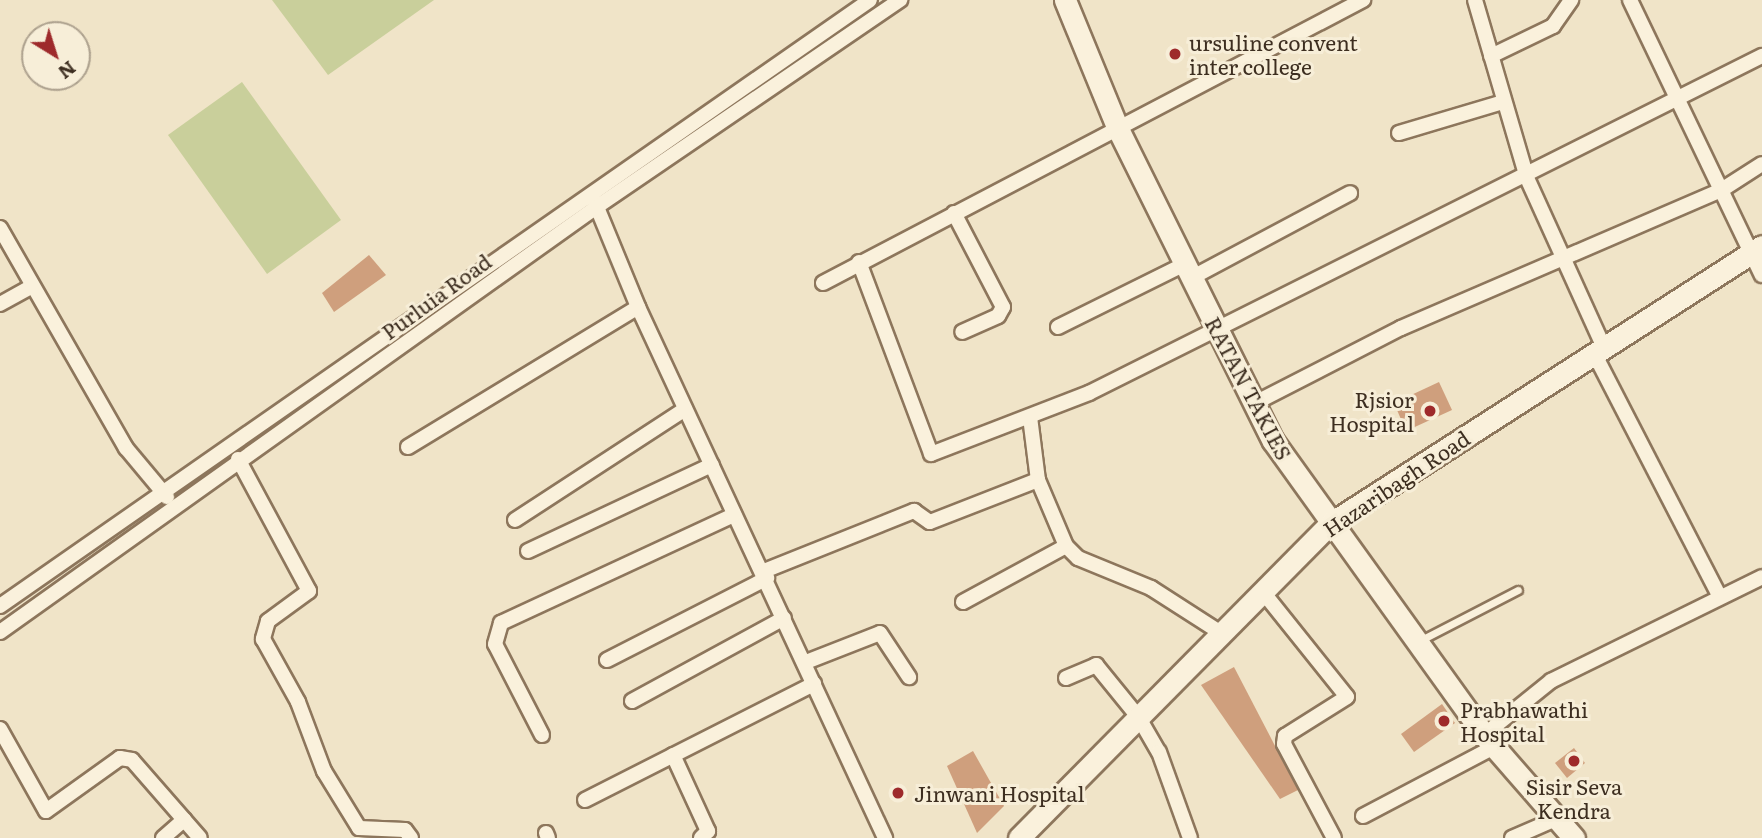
<!DOCTYPE html>
<html>
<head>
<meta charset="utf-8">
<style>
	body { margin:0 }
	#map { position:relative; width:1762px; height:838px; overflow:hidden; background:#f0e4c8; font-family:Literata,serif }
	div>[style] { position:absolute }
	.green>* { inset:0; background:#c9cf9b }
	.building>* { inset:0; background:#cf9f7d }
	.roads { filter:drop-shadow(2px 0 #8d765c) drop-shadow(-2px 0 #8d765c) drop-shadow(0 2px #8d765c) drop-shadow(0 -2px #8d765c) }
	.lane>* { height:7px; margin:-3.5px; padding:0 3.5px; transform-origin:3.5px; border-radius:3.5px; background:#faf1dc }
	.street>* { height:14px; margin:-7px; padding:0 7px; transform-origin:7px; border-radius:7px; background:#faf1dc }
	.secondary>* { height:21px; margin:-10.5px; padding:0 10.5px; transform-origin:10.5px; border-radius:10.5px; background:#faf1dc }
	.dots>* { width:19px; height:19px; translate:-50% -50%; box-sizing:border-box; border:4px solid #f7eed8; border-radius:50% }
	span { translate:-50% -50%; white-space:nowrap; text-align:center; line-height:1.15; -webkit-text-stroke:6px #f7eed8; paint-order:stroke }
	.poi-label { font-size:21px; color:#3d2e20 }
	.left { translate:0 -50%; text-align:left }
	.right { translate:-100% -50%; text-align:right }
	.street-label { font-size:21px; color:#3d2e20 }
	.north { position:absolute; left:21px; top:21px; width:70px; height:70px; box-sizing:border-box; background:#f7eed8; border:2px solid #ada18e; border-radius:50%; rotate:142deg; font-size:19px; font-weight:700; line-height:28px; text-align:center; color:#3d2e20 }
	.north::after { content:''; display:block; margin:auto; width:24px; height:32px; background:#9e2a2b; clip-path:polygon(50% 0,100% 100%,50% 72%,0 100%) }
</style>
</head>
<body>
<div id="map">
	<div class="green">
		<i style="clip-path:polygon(272px 0,434px 0,328px 75px)"></i>
		<i style="clip-path:polygon(242px 82px,341px 220px,267px 274px,168px 135px)"></i>
	</div>
	<div class="building">
		<i style="clip-path:polygon(369px 255px,386px 275px,334px 312px,322px 293px)"></i>
		<i style="clip-path:polygon(1439px 382px,1452px 410px,1406px 431px,1394px 403px)"></i>
		<i style="clip-path:polygon(1234px 667px,1298px 790px,1280px 799px,1201px 685px)"></i>
		<i style="clip-path:polygon(1442px 704px,1455px 723px,1414px 752px,1401px 734px)"></i>
		<i style="clip-path:polygon(1574px 748px,1585px 763px,1567px 778px,1555px 763px)"></i>
		<i style="clip-path:polygon(973px 751px,1004px 806px,977px 833px,947px 766px)"></i>
	</div>
	<div class="roads">
		<div class="lane">
			<i style="left:1421px;top:640px;width:109px;rotate:-27.3deg"></i>
		</div>
		<div class="street">
			<i style="left:1475px;top:0;width:185px;rotate:73.7deg"></i>
			<i style="left:1527px;top:178px;width:187px;rotate:65.6deg"></i>
			<i style="left:1630px;top:0;width:305px;rotate:64.4deg"></i>
			<i style="left:1491px;top:56px;width:69px;rotate:-25.8deg"></i>
			<i style="left:1553px;top:26px;width:32px;rotate:-55deg"></i>
			<i style="left:1399px;top:133px;width:109px;rotate:-16.6deg"></i>
			<i style="left:594px;top:200px;width:116px;rotate:67.6deg"></i>
			<i style="left:638px;top:307px;width:586px;rotate:65.05deg"></i>
			<i style="left:954px;top:213px;width:106px;rotate:62.5deg"></i>
			<i style="left:1003px;top:307px;width:10px;rotate:119deg"></i>
			<i style="left:998px;top:316px;width:39px;rotate:156deg"></i>
			<i style="left:0;top:228px;width:254px;rotate:60.2deg"></i>
			<i style="left:126px;top:448px;width:64px;rotate:50.1deg"></i>
			<i style="left:859px;top:262px;width:205px;rotate:69.4deg"></i>
			<i style="left:931px;top:454px;width:169px;rotate:-21.1deg"></i>
			<i style="left:1089px;top:393px;width:753px;rotate:-26.6deg"></i>
			<i style="left:1193px;top:277px;width:178px;rotate:-28.1deg"></i>
			<i style="left:823px;top:283px;width:610px;rotate:-27.66deg"></i>
			<i style="left:0;top:304px;width:37px;rotate:-29deg"></i>
			<i style="left:1058px;top:327px;width:144px;rotate:-26.4deg"></i>
			<i style="left:1595px;top:355px;width:270px;rotate:62.7deg"></i>
			<i style="left:1253px;top:404px;width:166px;rotate:-27.2deg"></i>
			<i style="left:1401px;top:328px;width:351px;rotate:-23.3deg"></i>
			<i style="left:1723px;top:189px;width:46px;rotate:-32.7deg"></i>
			<i style="left:1030px;top:417px;width:64px;rotate:82.8deg"></i>
			<i style="left:1038px;top:480px;width:72px;rotate:67deg"></i>
			<i style="left:1066px;top:546px;width:17px;rotate:45deg"></i>
			<i style="left:1078px;top:558px;width:79px;rotate:22.3deg"></i>
			<i style="left:1151px;top:588px;width:83px;rotate:32.7deg"></i>
			<i style="left:408px;top:447px;width:269px;rotate:-31.3deg"></i>
			<i style="left:238px;top:459px;width:150px;rotate:61.7deg"></i>
			<i style="left:309px;top:591px;width:51px;rotate:143.8deg"></i>
			<i style="left:268px;top:621px;width:19px;rotate:106deg"></i>
			<i style="left:263px;top:639px;width:72px;rotate:60.9deg"></i>
			<i style="left:298px;top:702px;width:74px;rotate:69.4deg"></i>
			<i style="left:324px;top:771px;width:67px;rotate:58.4deg"></i>
			<i style="left:359px;top:828px;width:46px;rotate:2.5deg"></i>
			<i style="left:405px;top:830px;width:10px;rotate:53deg"></i>
			<i style="left:515px;top:520px;width:203px;rotate:-33.1deg"></i>
			<i style="left:528px;top:551px;width:203px;rotate:-25.1deg"></i>
			<i style="left:764px;top:571px;width:162px;rotate:-21.8deg"></i>
			<i style="left:914px;top:511px;width:19px;rotate:35deg"></i>
			<i style="left:930px;top:522px;width:116px;rotate:-21.3deg"></i>
			<i style="left:1263px;top:592px;width:134px;rotate:51.3deg"></i>
			<i style="left:1347px;top:697px;width:73px;rotate:147.8deg"></i>
			<i style="left:1285px;top:736px;width:8px;rotate:97deg"></i>
			<i style="left:1284px;top:744px;width:106px;rotate:62deg"></i>
			<i style="left:963px;top:602px;width:117px;rotate:-28.5deg"></i>
			<i style="left:0;top:606px;width:1060px;rotate:-34.86deg"></i>
			<i style="left:0;top:632px;width:734px;rotate:-35.47deg"></i>
			<i style="left:598px;top:206px;width:366px;rotate:-34.3deg"></i>
			<i style="left:607px;top:660px;width:180px;rotate:-27.1deg"></i>
			<i style="left:806px;top:662px;width:79px;rotate:-21.4deg"></i>
			<i style="left:880px;top:633px;width:53px;rotate:56.6deg"></i>
			<i style="left:1066px;top:678px;width:33px;rotate:-23deg"></i>
			<i style="left:1096px;top:665px;width:68px;rotate:50.9deg"></i>
			<i style="left:1139px;top:718px;width:39px;rotate:60deg"></i>
			<i style="left:1159px;top:752px;width:91px;rotate:70.2deg"></i>
			<i style="left:632px;top:701px;width:173px;rotate:-28.6deg"></i>
			<i style="left:0;top:729px;width:94px;rotate:60.7deg"></i>
			<i style="left:46px;top:811px;width:91px;rotate:-35.6deg"></i>
			<i style="left:120px;top:758px;width:12px;rotate:9deg"></i>
			<i style="left:132px;top:760px;width:103px;rotate:48.9deg"></i>
			<i style="left:542px;top:735px;width:102px;rotate:-117.3deg"></i>
			<i style="left:495px;top:644px;width:22px;rotate:-74deg"></i>
			<i style="left:501px;top:623px;width:257px;rotate:-24.9deg"></i>
			<i style="left:1484px;top:735px;width:86px;rotate:-38.9deg"></i>
			<i style="left:1551px;top:681px;width:235px;rotate:-26.2deg"></i>
			<i style="left:673px;top:755px;width:84px;rotate:65.3deg"></i>
			<i style="left:708px;top:831px;width:10px;rotate:135deg"></i>
			<i style="left:585px;top:800px;width:257px;rotate:-26.9deg"></i>
			<i style="left:1363px;top:816px;width:148px;rotate:-27.8deg"></i>
			<i style="left:546px;top:833px;width:5px;rotate:68deg"></i>
			<i style="left:163px;top:838px;width:28px;rotate:-41deg"></i>
			<i style="left:1512px;top:838px;width:48px;rotate:-23.4deg"></i>
		</div>
		<div class="secondary">
			<i style="left:1065px;top:0;width:139px;rotate:67.7deg"></i>
			<i style="left:1118px;top:129px;width:348px;rotate:63.6deg"></i>
			<i style="left:1273px;top:441px;width:362px;rotate:54.3deg"></i>
			<i style="left:1484px;top:735px;width:137px;rotate:48.9deg"></i>
			<i style="left:1019px;top:838px;width:443px;rotate:-45.3deg"></i>
			<i style="left:1331px;top:523px;width:512px;rotate:-32.73deg"></i>
		</div>
	</div>
	<div class="dots">
		<i style="left:1175px;top:54px;background:#9e2a2b"></i>
		<i style="left:1430px;top:411px;background:#9e2a2b"></i>
		<i style="left:1444px;top:721px;background:#9e2a2b"></i>
		<i style="left:1574px;top:761px;background:#9e2a2b"></i>
		<i style="left:898px;top:793px;background:#9e2a2b"></i>
	</div>
	<div class="poi-label">
		<span class="left" style="left:1189px;top:54px">ursuline convent<br>inter college</span>
		<span class="right" style="left:1414px;top:411px">Rjsior<br>Hospital</span>
		<span class="left" style="left:1460px;top:721px">Prabhawathi<br>Hospital</span>
		<span style="left:1574px;top:798px">Sisir Seva<br>Kendra</span>
		<span class="left" style="left:914px;top:793px">Jinwani Hospital</span>
	</div>
	<div class="street-label">
		<span style="left:436px;top:296px;rotate:-36deg">Purluia Road</span>
		<span style="left:1249px;top:388px;rotate:62deg">RATAN TAKIES</span>
		<span style="left:1396px;top:483px;rotate:-34deg">Hazaribagh Road</span>
	</div>
	<div class="north">N</div>
</div>
</body>
</html>
